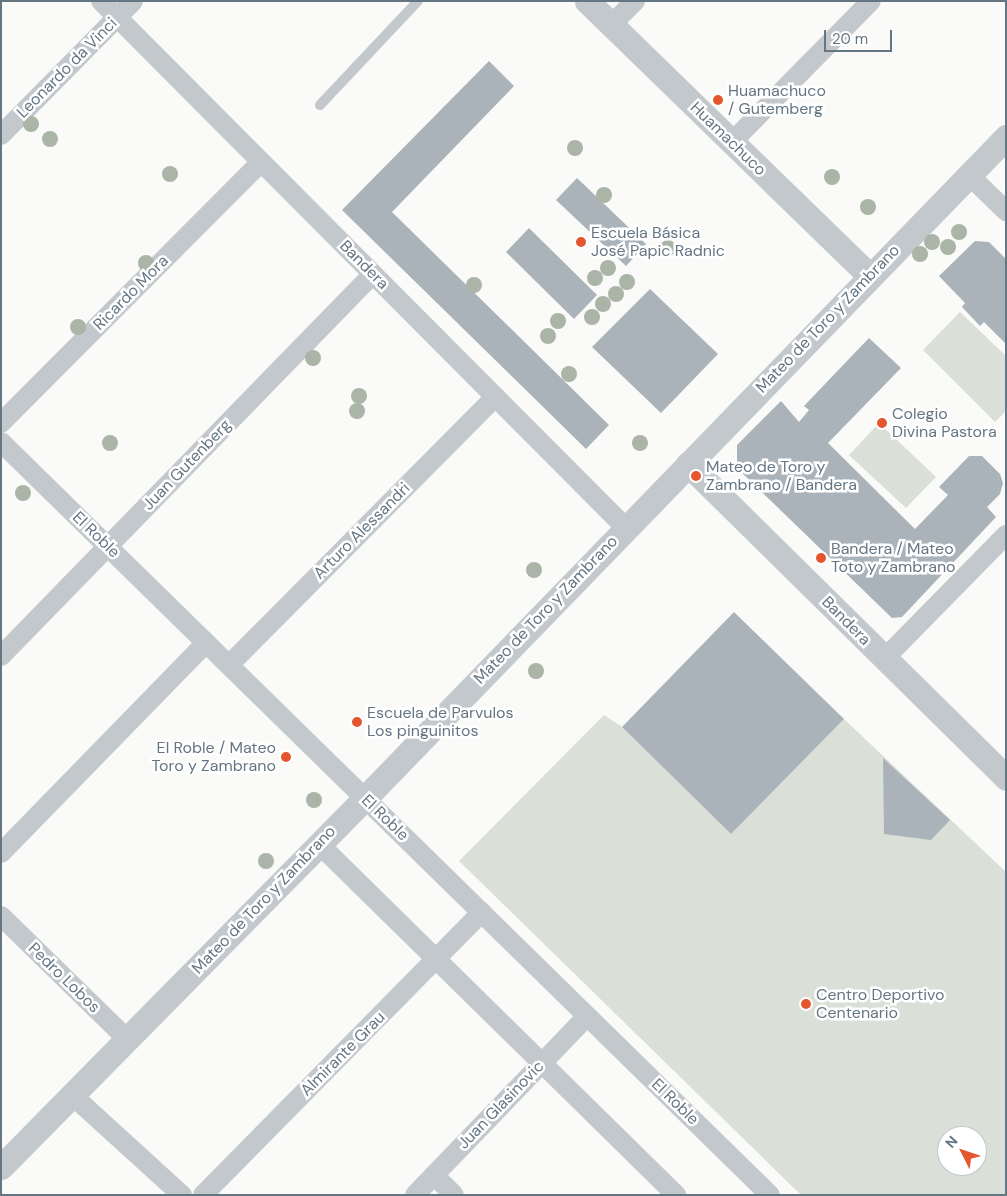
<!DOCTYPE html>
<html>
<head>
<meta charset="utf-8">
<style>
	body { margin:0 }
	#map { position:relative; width:1007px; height:1196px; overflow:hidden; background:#fafaf8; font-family:"DM Sans",sans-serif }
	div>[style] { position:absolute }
	.green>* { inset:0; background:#dadfd7 }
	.building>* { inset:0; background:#aab3b9 }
	.service>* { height:10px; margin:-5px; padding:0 5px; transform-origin:5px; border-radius:5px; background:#c3c8cc }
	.minor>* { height:20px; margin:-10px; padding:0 10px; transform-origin:10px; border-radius:10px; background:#c3c8cc }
	.tertiary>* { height:25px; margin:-12.5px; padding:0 12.5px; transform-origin:12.5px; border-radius:12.5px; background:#c3c8cc }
	.trees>* { width:16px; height:16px; margin:-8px; border-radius:50%; background:#aab4a7 }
	.dots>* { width:14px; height:14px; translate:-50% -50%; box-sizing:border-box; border:2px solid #fff; border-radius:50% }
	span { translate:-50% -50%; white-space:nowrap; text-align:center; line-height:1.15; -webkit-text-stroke:5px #fff; paint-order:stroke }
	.street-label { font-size:16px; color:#657683 }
	.poi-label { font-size:16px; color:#657683 }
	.left { translate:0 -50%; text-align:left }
	.right { translate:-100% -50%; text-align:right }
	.frame { position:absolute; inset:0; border:2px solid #657683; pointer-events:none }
	.north { position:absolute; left:937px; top:1126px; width:50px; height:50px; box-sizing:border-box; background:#fff; border:1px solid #c1c8cd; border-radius:50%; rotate:311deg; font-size:14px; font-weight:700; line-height:20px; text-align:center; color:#657683 }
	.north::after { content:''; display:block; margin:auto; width:18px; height:22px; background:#e4572e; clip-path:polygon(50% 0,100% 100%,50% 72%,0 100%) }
	.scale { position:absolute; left:824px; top:30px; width:68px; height:22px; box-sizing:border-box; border:2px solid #657683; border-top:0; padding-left:6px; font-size:15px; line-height:18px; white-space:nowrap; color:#657683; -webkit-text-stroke:4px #fff; paint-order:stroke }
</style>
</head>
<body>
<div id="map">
	<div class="green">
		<i style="clip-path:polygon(960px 312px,1006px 356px,1006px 411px,995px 422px,923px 350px)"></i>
		<i style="clip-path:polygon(879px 423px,936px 477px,906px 508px,849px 455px)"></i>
		<i style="clip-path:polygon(evenodd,604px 715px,622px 727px,731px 834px,844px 719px,1006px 872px,1006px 1195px,801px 1195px,459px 861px,604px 715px,947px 1136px,977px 1136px,977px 1166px,947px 1166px,947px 1136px)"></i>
	</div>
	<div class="building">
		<i style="clip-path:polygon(489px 61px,514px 86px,392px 212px,609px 425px,586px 449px,342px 210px)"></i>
		<i style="clip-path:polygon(577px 178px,646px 244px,626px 266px,556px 200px)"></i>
		<i style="clip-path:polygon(529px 228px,597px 295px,574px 319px,506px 252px)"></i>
		<i style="clip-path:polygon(975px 241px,989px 242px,1006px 259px,1006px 344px,984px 322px,980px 326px,962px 307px,965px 303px,939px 276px)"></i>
		<i style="clip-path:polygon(650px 289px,718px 354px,661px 413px,592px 347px)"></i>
		<i style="clip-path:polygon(869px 338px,901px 368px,828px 443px,915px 529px,948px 495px,939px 487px,969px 456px,982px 456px,1000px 474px,1003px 483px,1000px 494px,987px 507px,996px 517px,902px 617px,892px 618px,737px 468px,737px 445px,781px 401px,799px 422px,809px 410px,804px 406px)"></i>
		<i style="clip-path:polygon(734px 612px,844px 719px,731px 834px,622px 727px)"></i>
		<i style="clip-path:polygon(883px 758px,950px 820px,931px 840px,884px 834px)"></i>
	</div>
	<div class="service">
		<i style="left:320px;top:105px;width:143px;rotate:-46.7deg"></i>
	</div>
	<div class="minor">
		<i style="left:101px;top:1px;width:744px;rotate:45.11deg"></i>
		<i style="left:611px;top:25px;width:34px;rotate:-45deg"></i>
		<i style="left:1px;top:135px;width:188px;rotate:-45.4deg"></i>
		<i style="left:731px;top:143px;width:199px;rotate:-45.4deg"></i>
		<i style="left:969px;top:175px;width:52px;rotate:44.2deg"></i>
		<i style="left:1px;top:423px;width:368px;rotate:-45.1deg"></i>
		<i style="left:1px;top:442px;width:1076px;rotate:44.4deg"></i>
		<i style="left:1px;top:656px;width:533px;rotate:-45.76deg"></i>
		<i style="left:884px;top:659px;width:174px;rotate:-45.5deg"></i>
		<i style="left:229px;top:665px;width:378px;rotate:-45.2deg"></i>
		<i style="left:319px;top:844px;width:501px;rotate:44.51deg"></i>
		<i style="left:1px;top:853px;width:293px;rotate:-45.7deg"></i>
		<i style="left:1px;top:916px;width:176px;rotate:44.3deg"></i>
		<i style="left:72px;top:1095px;width:149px;rotate:42.3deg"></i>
		<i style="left:434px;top:1175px;width:28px;rotate:45deg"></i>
		<i style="left:203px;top:1195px;width:397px;rotate:-45.4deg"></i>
		<i style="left:415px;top:1195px;width:248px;rotate:-46.1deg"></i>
	</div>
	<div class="tertiary">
		<i style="left:587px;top:1px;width:395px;rotate:44.2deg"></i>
		<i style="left:688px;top:464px;width:447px;rotate:44.6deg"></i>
		<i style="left:1px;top:1167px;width:518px;rotate:-45.39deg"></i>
		<i style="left:365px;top:798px;width:921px;rotate:-45.88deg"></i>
	</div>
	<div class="trees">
		<i style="left:31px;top:124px"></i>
		<i style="left:50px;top:139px"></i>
		<i style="left:575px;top:148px"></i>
		<i style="left:170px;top:174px"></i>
		<i style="left:832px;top:177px"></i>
		<i style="left:604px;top:195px"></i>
		<i style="left:868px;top:207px"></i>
		<i style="left:959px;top:232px"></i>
		<i style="left:932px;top:242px"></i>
		<i style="left:948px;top:247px"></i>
		<i style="left:668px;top:248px"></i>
		<i style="left:920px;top:254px"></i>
		<i style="left:146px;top:263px"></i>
		<i style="left:608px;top:268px"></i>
		<i style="left:595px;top:278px"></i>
		<i style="left:627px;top:282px"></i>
		<i style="left:474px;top:285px"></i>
		<i style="left:616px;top:294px"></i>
		<i style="left:603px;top:304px"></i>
		<i style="left:592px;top:317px"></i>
		<i style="left:558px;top:321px"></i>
		<i style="left:78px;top:327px"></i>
		<i style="left:548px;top:336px"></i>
		<i style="left:313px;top:358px"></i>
		<i style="left:569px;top:374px"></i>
		<i style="left:359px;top:396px"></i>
		<i style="left:357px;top:411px"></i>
		<i style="left:110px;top:443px"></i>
		<i style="left:640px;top:443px"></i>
		<i style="left:23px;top:493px"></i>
		<i style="left:534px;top:570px"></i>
		<i style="left:536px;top:671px"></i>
		<i style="left:314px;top:800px"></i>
		<i style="left:266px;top:861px"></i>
	</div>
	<div class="dots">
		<i style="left:718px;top:100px;background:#e4572e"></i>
		<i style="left:581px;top:242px;background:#e4572e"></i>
		<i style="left:882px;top:423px;background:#e4572e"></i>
		<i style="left:696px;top:476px;background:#e4572e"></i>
		<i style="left:821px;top:558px;background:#e4572e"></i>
		<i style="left:357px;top:722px;background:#e4572e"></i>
		<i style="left:286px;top:757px;background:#e4572e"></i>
		<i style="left:806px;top:1004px;background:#e4572e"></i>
	</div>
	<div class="street-label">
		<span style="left:67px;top:68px;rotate:-45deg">Leonardo da Vinci</span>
		<span style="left:728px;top:139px;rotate:44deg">Huamachuco</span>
		<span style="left:364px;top:265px;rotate:45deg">Bandera</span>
		<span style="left:131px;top:293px;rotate:-45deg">Ricardo Mora</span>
		<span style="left:828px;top:319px;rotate:-46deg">Mateo de Toro y Zambrano</span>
		<span style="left:187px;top:465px;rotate:-46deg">Juan Gutenberg</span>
		<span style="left:362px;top:531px;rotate:-45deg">Arturo Alessandri</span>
		<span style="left:96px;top:535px;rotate:44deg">El Roble</span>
		<span style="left:546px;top:610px;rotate:-46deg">Mateo de Toro y Zambrano</span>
		<span style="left:846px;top:621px;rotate:45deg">Bandera</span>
		<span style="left:385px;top:818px;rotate:44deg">El Roble</span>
		<span style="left:264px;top:900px;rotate:-46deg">Mateo de Toro y Zambrano</span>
		<span style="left:64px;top:978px;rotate:44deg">Pedro Lobos</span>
		<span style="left:343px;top:1054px;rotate:-45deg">Almirante Grau</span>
		<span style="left:675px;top:1102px;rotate:44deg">El Roble</span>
		<span style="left:501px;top:1105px;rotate:-46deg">Juan Glasinovic</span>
	</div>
	<div class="poi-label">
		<span class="left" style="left:728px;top:100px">Huamachuco<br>/ Gutemberg</span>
		<span class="left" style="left:591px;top:242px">Escuela Básica<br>José Papic Radnic</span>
		<span class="left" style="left:892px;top:423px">Colegio<br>Divina Pastora</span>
		<span class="left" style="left:706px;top:476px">Mateo de Toro y<br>Zambrano / Bandera</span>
		<span class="left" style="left:831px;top:558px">Bandera / Mateo<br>Toto y Zambrano</span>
		<span class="left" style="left:367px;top:722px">Escuela de Parvulos<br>Los pinguinitos</span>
		<span class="right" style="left:276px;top:757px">El Roble / Mateo<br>Toro y Zambrano</span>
		<span class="left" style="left:816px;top:1004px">Centro Deportivo<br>Centenario</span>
	</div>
	<div class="frame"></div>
	<div class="north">N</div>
	<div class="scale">20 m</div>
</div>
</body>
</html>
